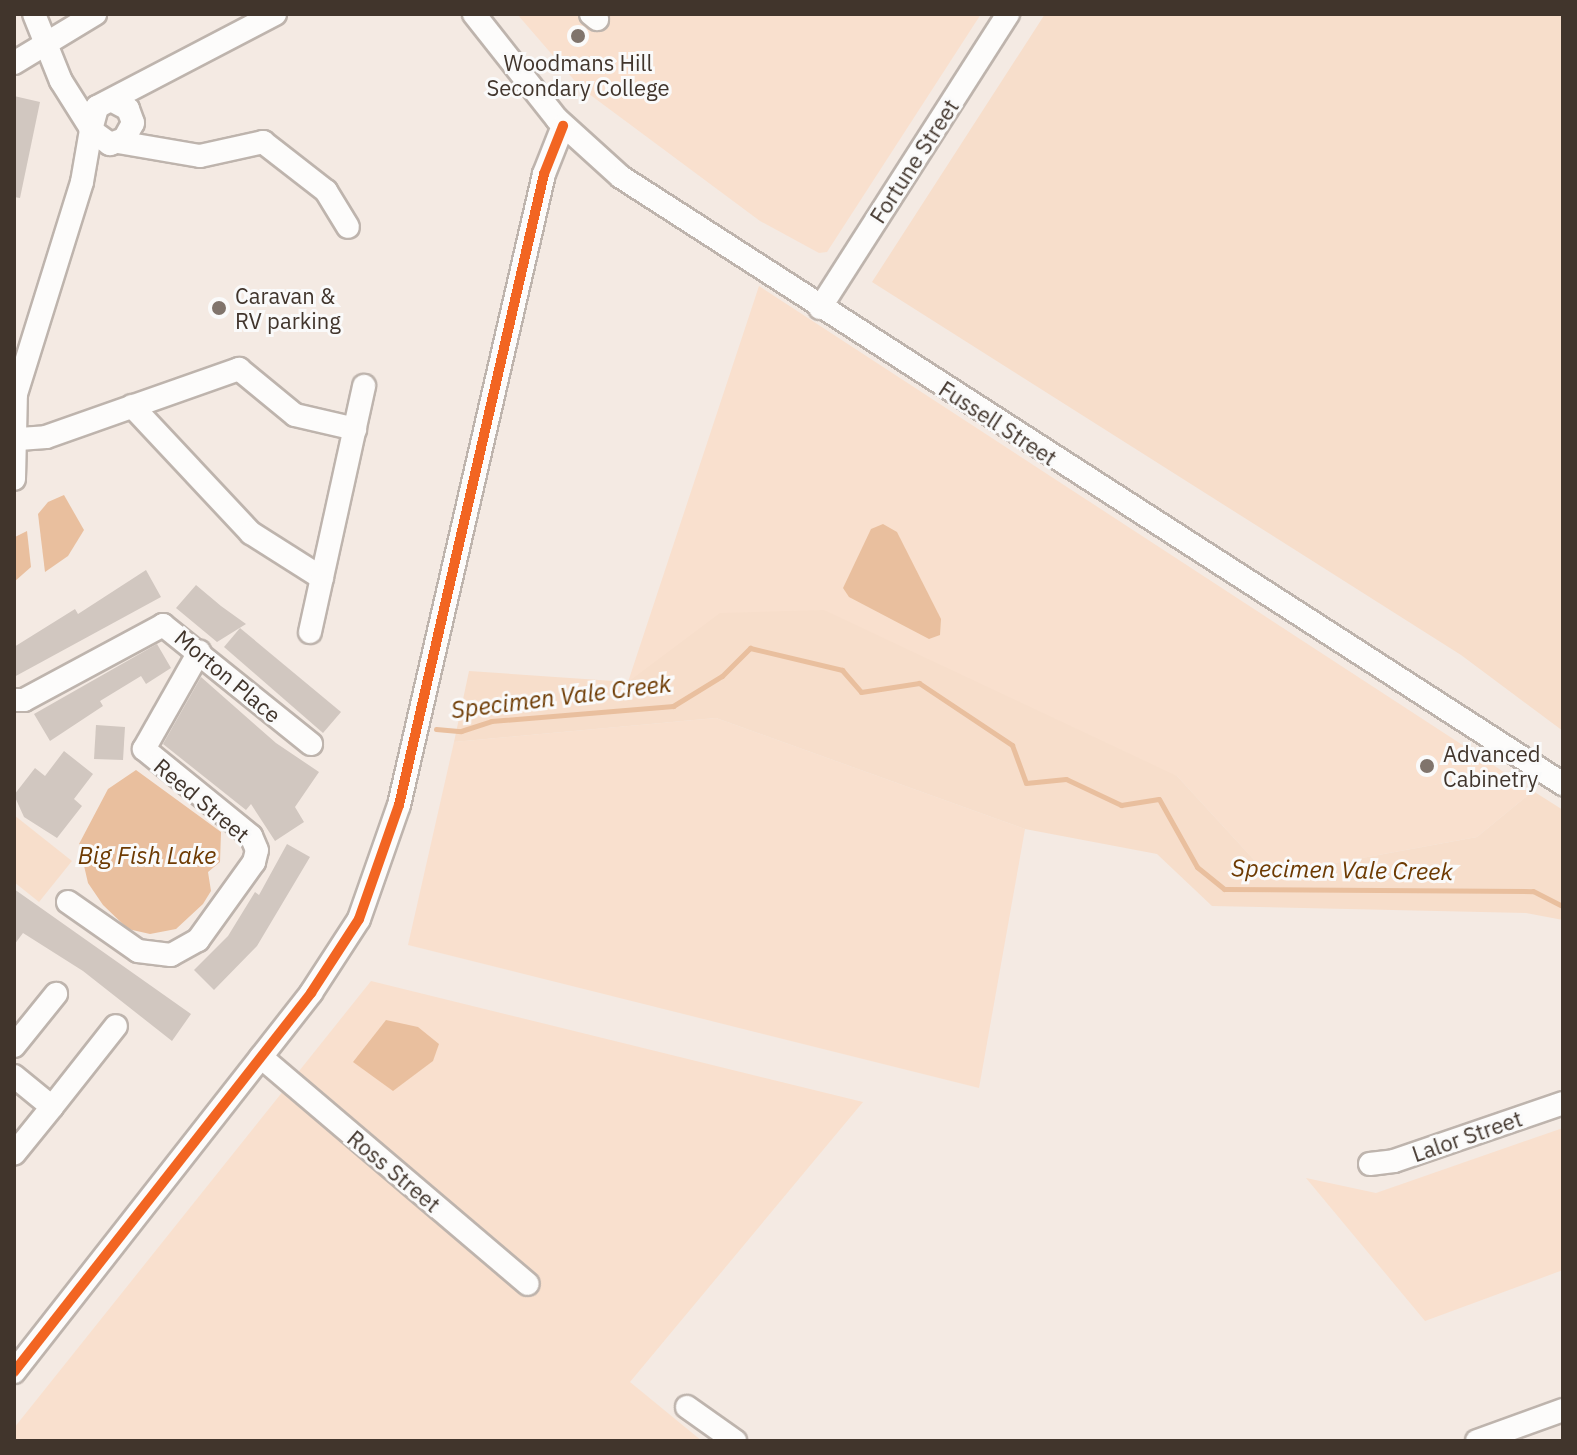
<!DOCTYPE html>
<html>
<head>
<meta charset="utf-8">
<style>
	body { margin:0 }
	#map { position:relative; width:1577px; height:1455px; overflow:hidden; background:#f4eae3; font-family:"IBM Plex Sans",sans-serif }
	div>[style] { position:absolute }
	.built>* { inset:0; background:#f9e0ce }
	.green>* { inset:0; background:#f7decb }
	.water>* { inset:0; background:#e9bf9e }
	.stream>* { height:5px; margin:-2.5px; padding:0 2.5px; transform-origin:2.5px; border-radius:2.5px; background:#e9bf9e }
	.building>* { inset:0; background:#d1c7c0 }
	.roads { filter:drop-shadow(2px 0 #beb4ad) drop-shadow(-2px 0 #beb4ad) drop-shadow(0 2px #beb4ad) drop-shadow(0 -2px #beb4ad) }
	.minor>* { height:22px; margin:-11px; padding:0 11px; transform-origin:11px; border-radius:11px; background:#fdfcfb }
	.bus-1>* { height:10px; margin:-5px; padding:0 5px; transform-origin:5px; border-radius:5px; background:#f26522 }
	.dots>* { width:22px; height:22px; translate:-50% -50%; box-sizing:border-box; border:4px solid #fafafa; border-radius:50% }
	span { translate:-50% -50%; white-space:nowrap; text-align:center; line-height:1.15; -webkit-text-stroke:6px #fafafa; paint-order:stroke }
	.poi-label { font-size:22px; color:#41352c }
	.left { translate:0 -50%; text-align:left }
	.street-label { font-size:22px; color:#41352c }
	.water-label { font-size:24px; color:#6d3a02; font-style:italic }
	.frame { position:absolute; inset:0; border:16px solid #41352c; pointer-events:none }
</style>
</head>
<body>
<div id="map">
	<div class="built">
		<i style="clip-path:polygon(517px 14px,981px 14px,827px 252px,819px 253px,760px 221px,581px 88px)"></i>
		<i style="clip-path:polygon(759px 286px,1533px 791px,1477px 837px,1268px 875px,1177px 776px,628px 682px)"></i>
		<i style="clip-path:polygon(716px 718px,1025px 829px,979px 1088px,408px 945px,454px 742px)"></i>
		<i style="clip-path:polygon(371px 981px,863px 1102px,630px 1382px,702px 1441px,14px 1441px,14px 1428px)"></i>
		<i style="clip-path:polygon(1563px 1128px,1563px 1270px,1425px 1321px,1306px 1178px,1376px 1193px)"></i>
	</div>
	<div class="green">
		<i style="clip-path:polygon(1045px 14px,1563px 14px,1563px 731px,1461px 655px,872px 282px)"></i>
		<i style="clip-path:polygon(824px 610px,1177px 776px,1268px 875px,1477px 837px,1533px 791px,1563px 810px,1563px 920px,1526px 913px,1212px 906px,1157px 854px,1025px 829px,716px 718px,454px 742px,469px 671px,628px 682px,720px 613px)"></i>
		<i style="clip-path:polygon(14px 815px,72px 861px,39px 902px,14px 882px)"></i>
	</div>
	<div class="water">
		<i style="clip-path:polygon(64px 495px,84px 530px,68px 556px,45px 572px,38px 514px,48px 502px)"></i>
		<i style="clip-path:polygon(883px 524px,897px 532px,941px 619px,940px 635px,929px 639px,849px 597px,843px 588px,871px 529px)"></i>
		<i style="clip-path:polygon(27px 531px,31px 567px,14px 582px,15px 537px)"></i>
		<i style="clip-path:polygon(136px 770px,221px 832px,220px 862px,208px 872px,211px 891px,203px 904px,176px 929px,150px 934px,128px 929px,103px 905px,88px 883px,79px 844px,108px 789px)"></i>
		<i style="clip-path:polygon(386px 1020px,418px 1027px,439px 1044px,433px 1061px,393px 1091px,353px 1062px)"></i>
	</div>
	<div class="stream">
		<i style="left:436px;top:729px;width:25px;rotate:5deg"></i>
		<i style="left:461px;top:731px;width:32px;rotate:-18deg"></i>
		<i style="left:491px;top:721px;width:183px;rotate:-4.7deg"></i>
		<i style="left:673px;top:706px;width:57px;rotate:-31.5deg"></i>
		<i style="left:722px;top:676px;width:40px;rotate:-45deg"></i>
		<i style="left:750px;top:648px;width:95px;rotate:13.4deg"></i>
		<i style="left:842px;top:670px;width:29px;rotate:49deg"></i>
		<i style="left:861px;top:692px;width:59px;rotate:-8.8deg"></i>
		<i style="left:919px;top:683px;width:112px;rotate:33.7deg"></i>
		<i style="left:1012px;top:745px;width:40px;rotate:69.8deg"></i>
		<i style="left:1026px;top:783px;width:40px;rotate:-5.7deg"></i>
		<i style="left:1066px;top:779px;width:61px;rotate:25.3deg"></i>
		<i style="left:1121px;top:805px;width:38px;rotate:-9deg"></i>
		<i style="left:1159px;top:799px;width:78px;rotate:60.8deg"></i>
		<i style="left:1197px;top:867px;width:35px;rotate:39deg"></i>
		<i style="left:1224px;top:889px;width:309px;rotate:0.4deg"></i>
		<i style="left:1533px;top:891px;width:34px;rotate:27deg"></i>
	</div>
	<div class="building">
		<i style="clip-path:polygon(14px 96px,40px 102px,20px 198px,14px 197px)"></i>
		<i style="clip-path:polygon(146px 570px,161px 597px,14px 677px,14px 647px,75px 609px,78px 614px)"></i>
		<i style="clip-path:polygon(196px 585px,221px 606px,246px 624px,217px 642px,176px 608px)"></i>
		<i style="clip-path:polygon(240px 628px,341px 712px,323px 733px,224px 647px)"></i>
		<i style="clip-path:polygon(157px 644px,171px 668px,146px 684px,141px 676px,100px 701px,103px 706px,50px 741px,34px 714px)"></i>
		<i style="clip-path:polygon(201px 677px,276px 743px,319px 772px,295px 807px,304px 822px,275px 841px,251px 804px,246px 810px,163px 744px)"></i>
		<i style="clip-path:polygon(96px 725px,125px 727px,123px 760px,94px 759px)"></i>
		<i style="clip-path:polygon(64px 751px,93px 774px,74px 799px,82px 806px,57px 838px,24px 817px,14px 795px,35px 768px,45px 776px)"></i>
		<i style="clip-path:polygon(287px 844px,310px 857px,257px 946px,214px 990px,194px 970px,228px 936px,255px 892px,259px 895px)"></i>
		<i style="clip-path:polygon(14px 889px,191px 1014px,172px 1041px,83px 971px,23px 933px,14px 945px)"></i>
	</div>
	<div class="roads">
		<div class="minor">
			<i style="left:34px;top:14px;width:72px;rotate:68.1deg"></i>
			<i style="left:61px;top:81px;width:54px;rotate:57.8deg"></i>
			<i style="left:474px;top:14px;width:134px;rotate:51.7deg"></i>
			<i style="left:557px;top:119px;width:86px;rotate:42.2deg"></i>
			<i style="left:621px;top:177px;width:1121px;rotate:32.8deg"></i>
			<i style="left:591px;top:14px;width:8px;rotate:40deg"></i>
			<i style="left:14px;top:63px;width:95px;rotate:-31.2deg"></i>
			<i style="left:113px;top:101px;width:17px;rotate:28deg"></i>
			<i style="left:128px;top:109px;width:15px;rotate:70deg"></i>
			<i style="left:133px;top:123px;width:18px;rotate:119deg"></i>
			<i style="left:124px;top:139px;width:15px;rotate:160deg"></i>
			<i style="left:110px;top:144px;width:24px;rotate:-144deg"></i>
			<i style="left:91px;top:130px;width:24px;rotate:-75deg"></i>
			<i style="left:97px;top:107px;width:201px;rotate:-27.6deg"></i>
			<i style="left:118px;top:142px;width:83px;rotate:9.7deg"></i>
			<i style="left:200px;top:156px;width:65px;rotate:-12.5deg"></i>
			<i style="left:263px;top:142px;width:80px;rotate:37.9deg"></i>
			<i style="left:326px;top:191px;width:42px;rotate:58.6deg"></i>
			<i style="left:820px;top:308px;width:349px;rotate:-57.4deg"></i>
			<i style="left:132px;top:406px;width:174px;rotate:46.9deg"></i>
			<i style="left:251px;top:533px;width:84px;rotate:32.4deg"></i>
			<i style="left:19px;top:439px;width:27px;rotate:-4deg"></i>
			<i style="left:46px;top:437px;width:205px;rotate:-19.4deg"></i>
			<i style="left:239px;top:369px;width:72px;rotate:39.4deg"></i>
			<i style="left:295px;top:415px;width:62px;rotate:13.1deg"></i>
			<i style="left:14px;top:479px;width:85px;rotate:-88.7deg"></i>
			<i style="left:16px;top:394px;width:222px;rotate:-72.7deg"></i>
			<i style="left:82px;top:182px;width:53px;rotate:-80.2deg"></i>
			<i style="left:310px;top:632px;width:252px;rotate:-77.6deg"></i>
			<i style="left:14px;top:700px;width:10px"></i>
			<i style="left:24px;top:700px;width:158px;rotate:-28.3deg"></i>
			<i style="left:163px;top:625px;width:190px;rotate:38.8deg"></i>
			<i style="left:68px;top:902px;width:85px;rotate:35deg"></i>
			<i style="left:138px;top:951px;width:33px;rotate:7deg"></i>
			<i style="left:171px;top:955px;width:31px;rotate:-29deg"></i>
			<i style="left:198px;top:940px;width:96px;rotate:-54.3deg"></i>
			<i style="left:254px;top:862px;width:12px;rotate:-76deg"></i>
			<i style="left:257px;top:850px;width:15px;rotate:-113deg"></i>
			<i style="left:251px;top:836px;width:138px;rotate:-140.9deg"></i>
			<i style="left:144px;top:749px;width:112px;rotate:-60.4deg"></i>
			<i style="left:14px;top:1046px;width:67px;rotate:-51.1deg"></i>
			<i style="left:261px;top:1057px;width:350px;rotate:40.4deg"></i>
			<i style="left:14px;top:1076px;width:49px;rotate:39.2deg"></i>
			<i style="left:52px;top:1107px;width:60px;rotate:129deg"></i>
			<i style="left:52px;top:1107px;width:103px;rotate:-51.7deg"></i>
			<i style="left:1370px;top:1164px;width:24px;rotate:-7deg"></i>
			<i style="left:1394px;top:1161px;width:179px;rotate:-18.9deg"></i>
			<i style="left:14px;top:1372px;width:482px;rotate:-51.9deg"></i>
			<i style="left:311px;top:993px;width:88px;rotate:-57deg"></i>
			<i style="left:359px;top:919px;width:121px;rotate:-70.7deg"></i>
			<i style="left:399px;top:805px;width:647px;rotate:-77.06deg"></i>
			<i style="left:544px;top:174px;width:52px;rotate:-68.4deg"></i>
			<i style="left:687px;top:1407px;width:59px;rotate:35.3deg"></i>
			<i style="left:1477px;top:1441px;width:91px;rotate:-19.8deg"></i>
		</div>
	</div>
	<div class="bus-1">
		<i style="left:14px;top:1372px;width:482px;rotate:-51.9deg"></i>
		<i style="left:311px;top:993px;width:88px;rotate:-57deg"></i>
		<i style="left:359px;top:919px;width:121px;rotate:-70.7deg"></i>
		<i style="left:399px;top:805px;width:647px;rotate:-77.06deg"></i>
		<i style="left:544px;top:174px;width:52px;rotate:-68.4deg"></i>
	</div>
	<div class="dots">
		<i style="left:578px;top:36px;background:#80746c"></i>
		<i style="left:219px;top:308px;background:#80746c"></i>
		<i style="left:1427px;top:766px;background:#80746c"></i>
	</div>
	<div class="poi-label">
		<span style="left:578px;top:75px">Woodmans Hill<br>Secondary College</span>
		<span class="left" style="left:235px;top:308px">Caravan &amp;<br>RV parking</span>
		<span class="left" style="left:1443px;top:766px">Advanced<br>Cabinetry</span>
	</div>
	<div class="street-label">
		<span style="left:914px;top:161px;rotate:-57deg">Fortune Street</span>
		<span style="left:998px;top:423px;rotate:33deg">Fussell Street</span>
		<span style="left:228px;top:676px;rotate:40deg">Morton Place</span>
		<span style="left:202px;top:800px;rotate:40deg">Reed Street</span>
		<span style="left:1467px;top:1136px;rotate:-19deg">Lalor Street</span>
		<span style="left:394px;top:1171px;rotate:40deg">Ross Street</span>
	</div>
	<div class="water-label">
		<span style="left:561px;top:697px;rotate:-7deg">Specimen Vale Creek</span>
		<span style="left:147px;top:856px">Big Fish Lake</span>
		<span style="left:1342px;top:870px;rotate:1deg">Specimen Vale Creek</span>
	</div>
	<div class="frame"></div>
</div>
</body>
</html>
